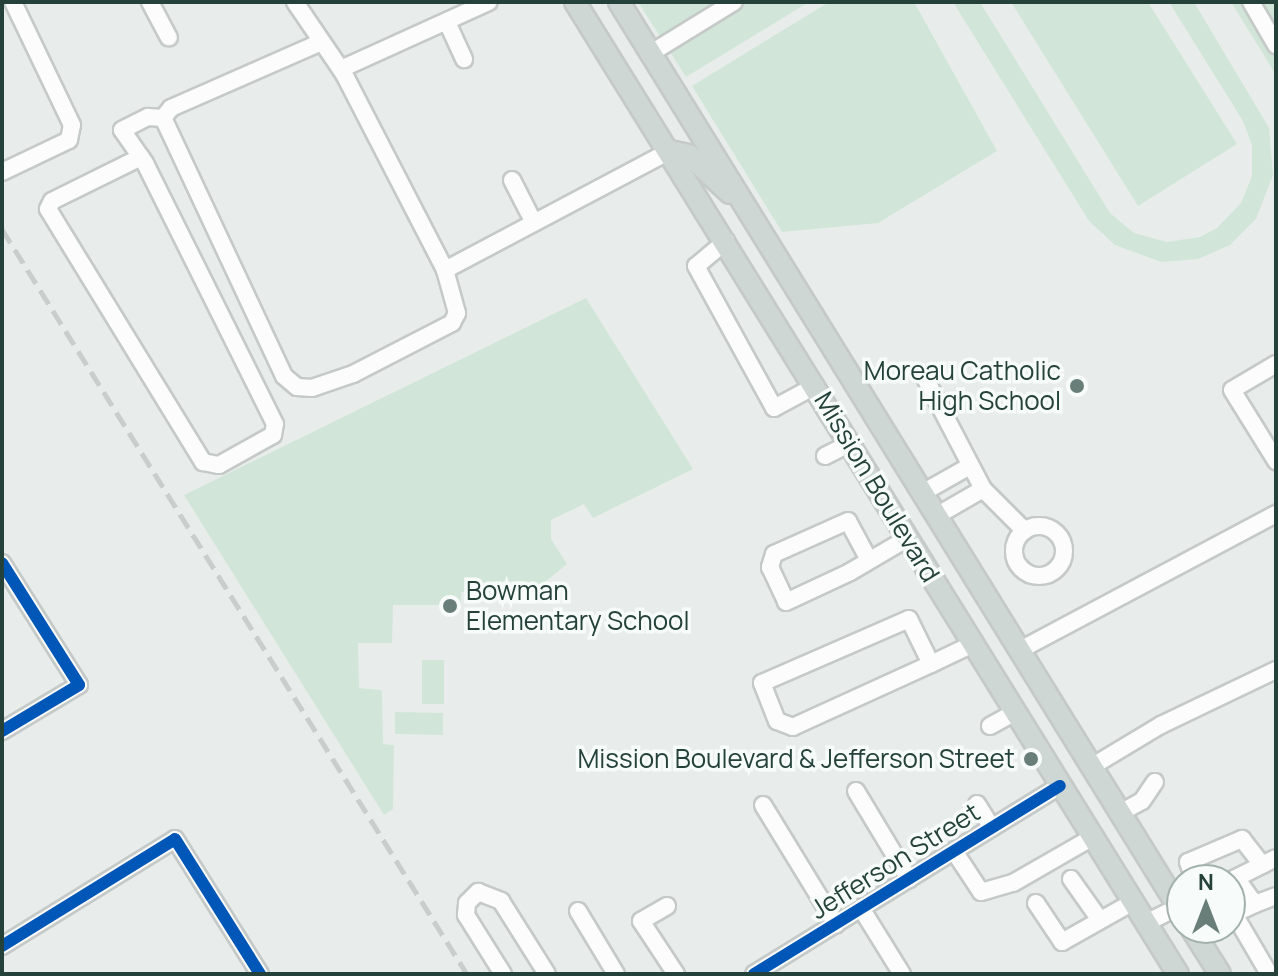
<!DOCTYPE html>
<html>
<head>
<meta charset="utf-8">
<style>
	body { margin:0 }
	#map { position:relative; width:1278px; height:976px; overflow:hidden; background:#e8edeb; font-family:Manrope,sans-serif }
	div>[style] { position:absolute }
	.green>* { inset:0; background:#d1e6d8 }
	.roads { filter:drop-shadow(2px 0 #c5cac8) drop-shadow(-2px 0 #c5cac8) drop-shadow(0 2px #c5cac8) drop-shadow(0 -2px #c5cac8) }
	.minor>* { height:16px; margin:-8px; padding:0 8px; transform-origin:8px; border-radius:8px; background:#fcfcfc }
	.minor>.ring { margin:-8px; padding:0; box-sizing:content-box; background:none; border:16px solid #fcfcfc; border-radius:50% }
	.major>* { height:20px; margin:-10px; padding:0 10px; transform-origin:10px; border-radius:10px; background:#cfd7d5 }
	.rail>* { height:5px; margin-top:-2.5px; transform-origin:0; background:repeating-linear-gradient(90deg,#c9cdcc 0 16px,transparent 0 24px) }
	.cycleway>* { height:12px; margin:-6px; padding:0 6px; transform-origin:6px; border-radius:6px; background:#0057b8 }
	.dots>* { width:22px; height:22px; translate:-50% -50%; box-sizing:border-box; border:4px solid #f7fbf9; border-radius:50% }
	span { translate:-50% -50%; white-space:nowrap; text-align:center; line-height:1.15; -webkit-text-stroke:7px #f7fbf9; paint-order:stroke }
	.poi-label { font-size:26px; color:#24423a }
	.right { translate:-100% -50%; text-align:right }
	.left { translate:0 -50%; text-align:left }
	.street-label { font-size:26px; color:#24423a }
	.frame { position:absolute; inset:0; border:4px solid #24423a; pointer-events:none }
	.north { position:absolute; left:1166px; top:864px; width:80px; height:80px; box-sizing:border-box; background:#f7fbf9; border:2px solid #a3b1ad; border-radius:50%; rotate:0deg; font-size:22px; font-weight:700; line-height:32px; text-align:center; color:#24423a }
	.north::after { content:''; display:block; margin:auto; width:28px; height:36px; background:#697e78; clip-path:polygon(50% 0,100% 100%,50% 72%,0 100%) }
</style>
</head>
<body>
<div id="map">
	<div class="green">
		<i style="clip-path:polygon(638px 2px,809px 2px,686px 77px)"></i>
		<i style="clip-path:polygon(829px 2px,914px 2px,997px 151px,878px 223px,782px 232px,692px 86px)"></i>
		<i style="clip-path:polygon(953px 2px,980px 2px,1110px 213px,1134px 233px,1167px 242px,1200px 237px,1217px 228px,1241px 203px,1252px 176px,1252px 145px,1243px 121px,1169px 2px,1194px 2px,1269px 128px,1273px 175px,1256px 219px,1230px 245px,1198px 259px,1161px 262px,1115px 245px,1089px 221px)"></i>
		<i style="clip-path:polygon(1011px 2px,1148px 2px,1237px 144px,1138px 206px)"></i>
		<i style="clip-path:polygon(1231px 2px,1276px 2px,1276px 75px)"></i>
		<i style="clip-path:polygon(586px 298px,693px 469px,593px 518px,584px 504px,551px 520px,551px 539px,567px 564px,534px 591px,461px 592px,461px 605px,393px 605px,392px 643px,358px 643px,359px 688px,382px 690px,383px 744px,394px 745px,393px 809px,384px 815px,184px 495px)"></i>
		<i style="clip-path:polygon(422px 660px,444px 660px,444px 704px,422px 704px)"></i>
		<i style="clip-path:polygon(395px 712px,443px 713px,443px 735px,395px 734px)"></i>
	</div>
	<div class="roads">
		<div class="minor">
			<i style="left:150px;top:2px;width:40px;rotate:62deg"></i>
			<i style="left:295px;top:2px;width:87px;rotate:55.8deg"></i>
			<i style="left:344px;top:74px;width:220px;rotate:62.7deg"></i>
			<i style="left:445px;top:270px;width:45px;rotate:74.4deg"></i>
			<i style="left:457px;top:313px;width:11px;rotate:117deg"></i>
			<i style="left:452px;top:323px;width:111px;rotate:152.7deg"></i>
			<i style="left:353px;top:374px;width:43px;rotate:161.1deg"></i>
			<i style="left:312px;top:388px;width:15px;rotate:-176deg"></i>
			<i style="left:297px;top:387px;width:17px;rotate:-140deg"></i>
			<i style="left:284px;top:376px;width:285px;rotate:-115.1deg"></i>
			<i style="left:163px;top:118px;width:13px;rotate:-51deg"></i>
			<i style="left:171px;top:108px;width:164px;rotate:-23.7deg"></i>
			<i style="left:1251px;top:2px;width:50px;rotate:59.8deg"></i>
			<i style="left:447px;top:22px;width:41px;rotate:65.3deg"></i>
			<i style="left:651px;top:53px;width:97px;rotate:-31.6deg"></i>
			<i style="left:341px;top:69px;width:162px;rotate:-24.4deg"></i>
			<i style="left:141px;top:157px;width:99px;rotate:153.7deg"></i>
			<i style="left:52px;top:201px;width:9px;rotate:117deg"></i>
			<i style="left:48px;top:209px;width:297px;rotate:58.5deg"></i>
			<i style="left:203px;top:462px;width:16px;rotate:11deg"></i>
			<i style="left:219px;top:465px;width:62px;rotate:-29.1deg"></i>
			<i style="left:273px;top:435px;width:11px;rotate:-80deg"></i>
			<i style="left:275px;top:424px;width:292px;rotate:-116.5deg"></i>
			<i style="left:145px;top:163px;width:40px;rotate:-124.9deg"></i>
			<i style="left:122px;top:130px;width:29px;rotate:-27deg"></i>
			<i style="left:148px;top:117px;width:15px;rotate:4deg"></i>
			<i style="left:2px;top:172px;width:74px;rotate:-25.5deg"></i>
			<i style="left:69px;top:140px;width:15px;rotate:-79deg"></i>
			<i style="left:72px;top:125px;width:136px;rotate:-115.6deg"></i>
			<i style="left:512px;top:180px;width:48px;rotate:62.9deg"></i>
			<i style="left:726px;top:241px;width:39px;rotate:140deg"></i>
			<i style="left:696px;top:266px;width:162px;rotate:61.2deg"></i>
			<i style="left:774px;top:408px;width:47px;rotate:-28.2deg"></i>
			<i style="left:445px;top:270px;width:255px;rotate:-27.9deg"></i>
			<i style="left:1276px;top:364px;width:51px;rotate:149.4deg"></i>
			<i style="left:1232px;top:390px;width:84px;rotate:58.2deg"></i>
			<i style="left:924px;top:376px;width:127px;rotate:62.4deg"></i>
			<i style="left:983px;top:489px;width:59px;rotate:45deg"></i>
			<i style="left:825px;top:456px;width:28px;rotate:-27deg"></i>
			<i style="left:924px;top:492px;width:53px;rotate:-29.5deg"></i>
			<i style="left:938px;top:515px;width:52px;rotate:-30deg"></i>
			<i class="ring" style="left:1014px;top:526px;width:34px;height:34px"></i>
			<i style="left:869px;top:560px;width:44px;rotate:-118.3deg"></i>
			<i style="left:848px;top:521px;width:81px;rotate:156deg"></i>
			<i style="left:774px;top:554px;width:14px;rotate:107deg"></i>
			<i style="left:770px;top:567px;width:38px;rotate:65deg"></i>
			<i style="left:786px;top:602px;width:71px;rotate:-25.1deg"></i>
			<i style="left:850px;top:572px;width:67px;rotate:-30.4deg"></i>
			<i style="left:2px;top:563px;width:144px;rotate:57.7deg"></i>
			<i style="left:79px;top:685px;width:90px;rotate:149.1deg"></i>
			<i style="left:909px;top:619px;width:50px;rotate:63.9deg"></i>
			<i style="left:931px;top:664px;width:152px;rotate:155.5deg"></i>
			<i style="left:793px;top:727px;width:17px;rotate:-159deg"></i>
			<i style="left:777px;top:721px;width:41px;rotate:-111.5deg"></i>
			<i style="left:762px;top:683px;width:160px;rotate:-23.5deg"></i>
			<i style="left:1020px;top:650px;width:290px;rotate:-28deg"></i>
			<i style="left:931px;top:664px;width:47px;rotate:-25.5deg"></i>
			<i style="left:990px;top:726px;width:29px;rotate:-29deg"></i>
			<i style="left:1091px;top:767px;width:82px;rotate:-31deg"></i>
			<i style="left:1161px;top:725px;width:127px;rotate:-25.6deg"></i>
			<i style="left:856px;top:791px;width:103px;rotate:58.9deg"></i>
			<i style="left:977px;top:804px;width:28px;rotate:58deg"></i>
			<i style="left:763px;top:805px;width:140px;rotate:58.5deg"></i>
			<i style="left:1120px;top:813px;width:25px;rotate:-29deg"></i>
			<i style="left:1142px;top:801px;width:23px;rotate:-56deg"></i>
			<i style="left:954px;top:851px;width:49px;rotate:56.6deg"></i>
			<i style="left:981px;top:892px;width:33px;rotate:-16deg"></i>
			<i style="left:1013px;top:883px;width:92px;rotate:-29.9deg"></i>
			<i style="left:1236px;top:878px;width:32px;rotate:54deg"></i>
			<i style="left:1255px;top:904px;width:23px;rotate:155deg"></i>
			<i style="left:1234px;top:914px;width:69px;rotate:59.7deg"></i>
			<i style="left:1071px;top:879px;width:50px;rotate:54.7deg"></i>
			<i style="left:1194px;top:880px;width:19px;rotate:-108deg"></i>
			<i style="left:1188px;top:862px;width:59px;rotate:-23.1deg"></i>
			<i style="left:1242px;top:839px;width:33px;rotate:52deg"></i>
			<i style="left:1230px;top:881px;width:51px;rotate:-26.6deg"></i>
			<i style="left:1036px;top:903px;width:47px;rotate:56.3deg"></i>
			<i style="left:1062px;top:942px;width:81px;rotate:-29.4deg"></i>
			<i style="left:1255px;top:904px;width:22px;rotate:-21deg"></i>
			<i style="left:667px;top:906px;width:30px;rotate:150deg"></i>
			<i style="left:641px;top:921px;width:64px;rotate:56.6deg"></i>
			<i style="left:861px;top:908px;width:78px;rotate:58.2deg"></i>
			<i style="left:578px;top:911px;width:74px;rotate:58.9deg"></i>
			<i style="left:1146px;top:923px;width:40px;rotate:-26.6deg"></i>
			<i style="left:2px;top:946px;width:203px;rotate:-31.7deg"></i>
			<i style="left:175px;top:839px;width:160px;rotate:57.8deg"></i>
			<i style="left:503px;top:974px;width:70px;rotate:-122.1deg"></i>
			<i style="left:466px;top:915px;width:12px;rotate:-85deg"></i>
			<i style="left:467px;top:903px;width:16px;rotate:-45deg"></i>
			<i style="left:478px;top:892px;width:25px;rotate:21deg"></i>
			<i style="left:501px;top:901px;width:86px;rotate:57.8deg"></i>
			<i style="left:754px;top:974px;width:359px;rotate:-31.6deg"></i>
		</div>
		<div class="major">
			<i style="left:575px;top:2px;width:1144px;rotate:58.19deg"></i>
			<i style="left:619px;top:2px;width:1071px;rotate:58.28deg"></i>
			<i style="left:670px;top:151px;width:19px;rotate:12deg"></i>
			<i style="left:689px;top:155px;width:56px;rotate:42.8deg"></i>
			<i style="left:1191px;top:928px;width:54px;rotate:57.8deg"></i>
		</div>
	</div>
	<div class="rail">
		<i style="left:2px;top:229px;width:878px;rotate:58.03deg"></i>
	</div>
	<div class="cycleway">
		<i style="left:2px;top:563px;width:144px;rotate:57.7deg"></i>
		<i style="left:79px;top:685px;width:90px;rotate:149.1deg"></i>
		<i style="left:2px;top:946px;width:203px;rotate:-31.7deg"></i>
		<i style="left:175px;top:839px;width:160px;rotate:57.8deg"></i>
		<i style="left:754px;top:974px;width:359px;rotate:-31.6deg"></i>
	</div>
	<div class="dots">
		<i style="left:1077px;top:386px;background:#697e78"></i>
		<i style="left:450px;top:606px;background:#697e78"></i>
		<i style="left:1031px;top:759px;background:#697e78"></i>
	</div>
	<div class="poi-label">
		<span class="right" style="left:1061px;top:386px">Moreau Catholic<br>High School</span>
		<span class="left" style="left:466px;top:606px">Bowman<br>Elementary School</span>
		<span class="right" style="left:1015px;top:759px">Mission Boulevard &amp; Jefferson Street</span>
	</div>
	<div class="street-label">
		<span style="left:877px;top:487px;rotate:59deg">Mission Boulevard</span>
		<span style="left:895px;top:861px;rotate:-32deg">Jefferson Street</span>
	</div>
	<div class="frame"></div>
	<div class="north">N</div>
</div>
</body>
</html>
